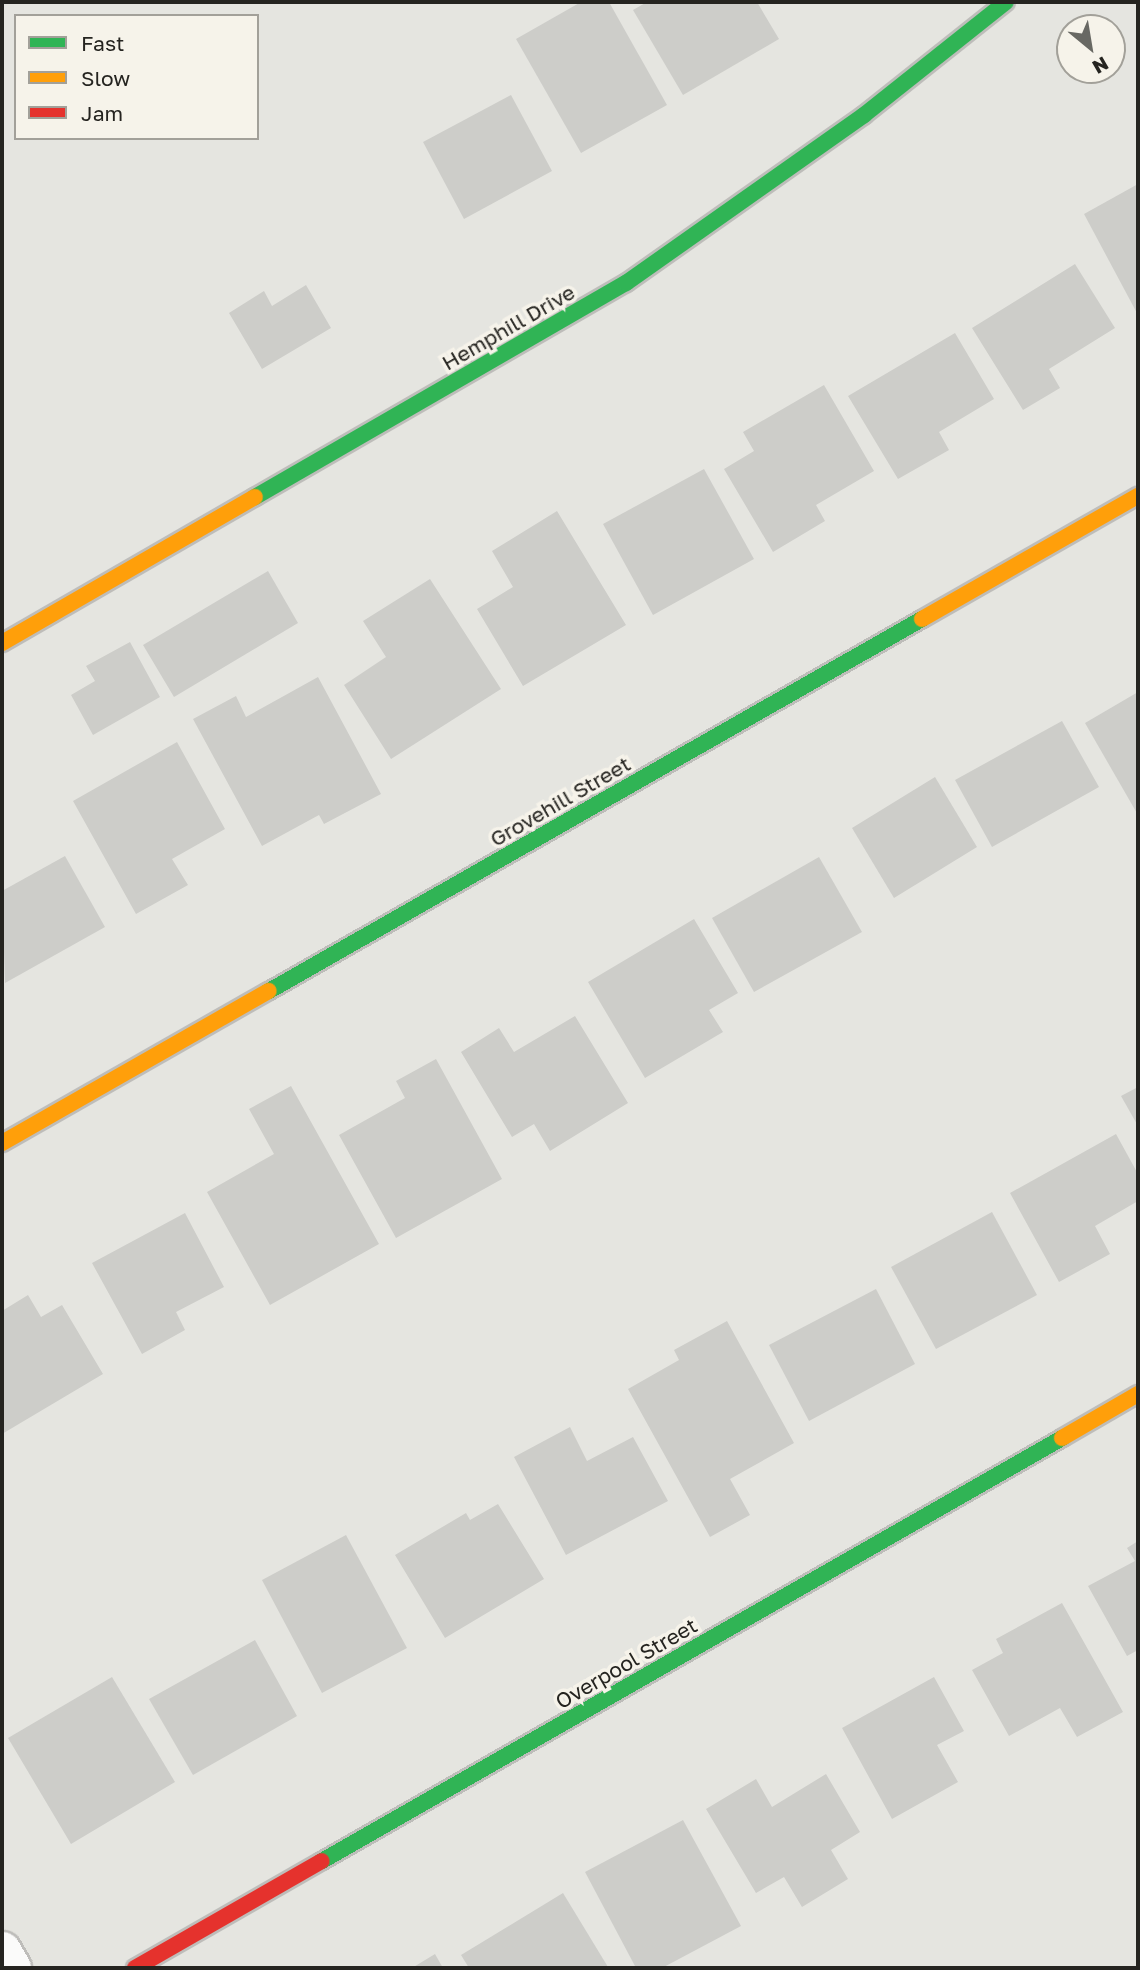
<!DOCTYPE html>
<html>
<head>
<meta charset="utf-8">
<style>
	body { margin:0 }
	#map { position:relative; width:1140px; height:1970px; overflow:hidden; background:#e5e5e0; font-family:"Golos Text",sans-serif }
	div>[style] { position:absolute }
	.building>* { inset:0; background:#cdcdc9 }
	.roads { filter:drop-shadow(2px 0 #bebdba) drop-shadow(-2px 0 #bebdba) drop-shadow(0 2px #bebdba) drop-shadow(0 -2px #bebdba) }
	.street>* { height:38px; margin:-19px; padding:0 19px; transform-origin:19px; border-radius:19px; background:#fbfbfa }
	.fast>* { height:16px; margin:-8px; padding:0 8px; transform-origin:8px; border-radius:8px; background:#30b455 }
	.slow>* { height:16px; margin:-8px; padding:0 8px; transform-origin:8px; border-radius:8px; background:#ff9f0a }
	.jam>* { height:16px; margin:-8px; padding:0 8px; transform-origin:8px; border-radius:8px; background:#e5322d }
	span { translate:-50% -50%; white-space:nowrap; text-align:center; line-height:1.15; -webkit-text-stroke:7px #f6f3ea; paint-order:stroke }
	.street-label { font-size:21px; color:#252420 }
	.frame { position:absolute; inset:0; border:4px solid #252420; pointer-events:none }
	.legend { position:absolute; left:14px; top:14px; width:245px; height:126px; box-sizing:border-box; background:#f6f3ea; border:2px solid #a2a099; margin:0; padding:9px 12px; list-style:none; font-size:21px; color:#252420 }
	.legend li { display:flex; align-items:center; gap:14px; height:35px }
	.legend b { width:35px; border:2px solid #a2a099 }
	.north { position:absolute; left:1056px; top:14px; width:70px; height:70px; box-sizing:border-box; background:#f6f3ea; border:2px solid #a2a099; border-radius:50%; rotate:150deg; font-size:19px; font-weight:700; line-height:28px; text-align:center; color:#252420 }
	.north::after { content:''; display:block; margin:auto; width:24px; height:32px; background:#686863; clip-path:polygon(50% 0,100% 100%,50% 72%,0 100%) }
</style>
</head>
<body>
<div id="map">
	<div class="building">
		<i style="clip-path:polygon(581px 2px,609px 2px,667px 105px,581px 153px,516px 39px)"></i>
		<i style="clip-path:polygon(647px 2px,757px 2px,779px 39px,683px 95px,633px 10px)"></i>
		<i style="clip-path:polygon(511px 95px,552px 171px,464px 219px,423px 142px)"></i>
		<i style="clip-path:polygon(1138px 184px,1138px 315px,1084px 214px)"></i>
		<i style="clip-path:polygon(1075px 264px,1115px 328px,1049px 369px,1060px 388px,1023px 410px,972px 328px)"></i>
		<i style="clip-path:polygon(306px 285px,331px 328px,262px 369px,229px 313px,264px 291px,272px 306px)"></i>
		<i style="clip-path:polygon(955px 333px,994px 399px,939px 432px,949px 450px,898px 479px,848px 396px)"></i>
		<i style="clip-path:polygon(824px 385px,874px 471px,816px 505px,825px 521px,773px 552px,724px 469px,754px 451px,743px 432px)"></i>
		<i style="clip-path:polygon(704px 469px,754px 559px,653px 615px,603px 524px)"></i>
		<i style="clip-path:polygon(557px 511px,626px 625px,523px 686px,477px 609px,513px 587px,492px 551px)"></i>
		<i style="clip-path:polygon(268px 571px,298px 623px,174px 697px,143px 645px)"></i>
		<i style="clip-path:polygon(430px 579px,501px 689px,391px 759px,344px 685px,386px 657px,363px 621px)"></i>
		<i style="clip-path:polygon(130px 642px,160px 697px,93px 735px,71px 695px,95px 681px,86px 666px)"></i>
		<i style="clip-path:polygon(318px 677px,381px 794px,324px 824px,319px 815px,262px 846px,193px 719px,236px 696px,246px 717px)"></i>
		<i style="clip-path:polygon(1138px 692px,1138px 815px,1085px 723px)"></i>
		<i style="clip-path:polygon(1062px 721px,1099px 787px,992px 847px,955px 780px)"></i>
		<i style="clip-path:polygon(177px 742px,225px 829px,172px 859px,188px 885px,136px 914px,73px 801px)"></i>
		<i style="clip-path:polygon(935px 777px,977px 847px,894px 898px,852px 828px)"></i>
		<i style="clip-path:polygon(65px 856px,105px 927px,5px 983px,2px 891px)"></i>
		<i style="clip-path:polygon(819px 857px,862px 932px,754px 992px,712px 918px)"></i>
		<i style="clip-path:polygon(694px 919px,738px 993px,709px 1010px,723px 1032px,645px 1078px,588px 982px)"></i>
		<i style="clip-path:polygon(575px 1016px,628px 1103px,550px 1151px,534px 1124px,512px 1137px,461px 1052px,499px 1028px,514px 1052px)"></i>
		<i style="clip-path:polygon(436px 1059px,502px 1179px,396px 1238px,339px 1135px,405px 1098px,396px 1081px)"></i>
		<i style="clip-path:polygon(291px 1086px,379px 1244px,270px 1305px,207px 1192px,274px 1154px,249px 1109px)"></i>
		<i style="clip-path:polygon(1138px 1087px,1138px 1126px,1121px 1096px)"></i>
		<i style="clip-path:polygon(1116px 1134px,1138px 1174px,1138px 1201px,1095px 1226px,1110px 1254px,1059px 1282px,1010px 1193px)"></i>
		<i style="clip-path:polygon(992px 1212px,1037px 1295px,936px 1349px,891px 1267px)"></i>
		<i style="clip-path:polygon(185px 1213px,224px 1287px,176px 1312px,185px 1330px,142px 1354px,92px 1263px)"></i>
		<i style="clip-path:polygon(876px 1289px,915px 1364px,809px 1421px,769px 1345px)"></i>
		<i style="clip-path:polygon(28px 1295px,41px 1317px,62px 1305px,103px 1374px,2px 1434px,2px 1311px)"></i>
		<i style="clip-path:polygon(727px 1321px,794px 1443px,730px 1479px,750px 1515px,710px 1537px,628px 1389px,679px 1360px,674px 1350px)"></i>
		<i style="clip-path:polygon(570px 1427px,587px 1461px,633px 1437px,668px 1501px,566px 1555px,514px 1457px)"></i>
		<i style="clip-path:polygon(498px 1504px,544px 1579px,445px 1638px,395px 1555px,466px 1513px,470px 1520px)"></i>
		<i style="clip-path:polygon(346px 1535px,407px 1648px,322px 1693px,262px 1580px)"></i>
		<i style="clip-path:polygon(1138px 1541px,1138px 1650px,1127px 1656px,1088px 1586px,1135px 1561px,1127px 1548px)"></i>
		<i style="clip-path:polygon(1062px 1603px,1123px 1712px,1077px 1737px,1060px 1708px,1009px 1736px,972px 1670px,1003px 1653px,996px 1639px)"></i>
		<i style="clip-path:polygon(255px 1640px,297px 1716px,193px 1775px,149px 1699px)"></i>
		<i style="clip-path:polygon(112px 1677px,175px 1782px,71px 1844px,8px 1738px)"></i>
		<i style="clip-path:polygon(934px 1677px,964px 1731px,937px 1745px,958px 1782px,892px 1819px,842px 1728px)"></i>
		<i style="clip-path:polygon(826px 1774px,860px 1832px,831px 1850px,848px 1879px,802px 1907px,784px 1877px,756px 1893px,706px 1809px,756px 1779px,772px 1807px)"></i>
		<i style="clip-path:polygon(683px 1820px,741px 1926px,662px 1968px,636px 1968px,585px 1872px)"></i>
		<i style="clip-path:polygon(563px 1893px,608px 1967px,469px 1968px,461px 1955px)"></i>
		<i style="clip-path:polygon(435px 1954px,443px 1968px,412px 1968px)"></i>
	</div>
	<div class="roads">
		<div class="street">
			<i style="left:2px;top:1951px;width:20px;rotate:60deg"></i>
		</div>
		<div class="fast">
			<i style="left:255px;top:497px;width:428px;rotate:-30deg"></i>
			<i style="left:626px;top:283px;width:291px;rotate:-35.2deg"></i>
			<i style="left:864px;top:115px;width:181px;rotate:-38.5deg"></i>
			<i style="left:269px;top:991px;width:752px;rotate:-29.67deg"></i>
			<i style="left:322px;top:1861px;width:852px;rotate:-29.75deg"></i>
		</div>
		<div class="slow">
			<i style="left:922px;top:619px;width:249px;rotate:-29.7deg"></i>
			<i style="left:2px;top:643px;width:292px;rotate:-30deg"></i>
			<i style="left:2px;top:1143px;width:307px;rotate:-29.7deg"></i>
			<i style="left:1062px;top:1438px;width:88px;rotate:-30.1deg"></i>
		</div>
		<div class="jam">
			<i style="left:135px;top:1968px;width:215px;rotate:-29.8deg"></i>
		</div>
	</div>
	<div class="street-label">
		<span style="left:508px;top:327px;rotate:-30deg">Hemphill Drive</span>
		<span style="left:560px;top:801px;rotate:-30deg">Grovehill Street</span>
		<span style="left:626px;top:1663px;rotate:-30deg">Overpool Street</span>
	</div>
	<div class="frame"></div>
	<ul class="legend">
	<li><b style="height:9px;background:#30b455"></b>Fast</li>
	<li><b style="height:9px;background:#ff9f0a"></b>Slow</li>
	<li><b style="height:9px;background:#e5322d"></b>Jam</li>
	</ul>
	<div class="north">N</div>
</div>
</body>
</html>
